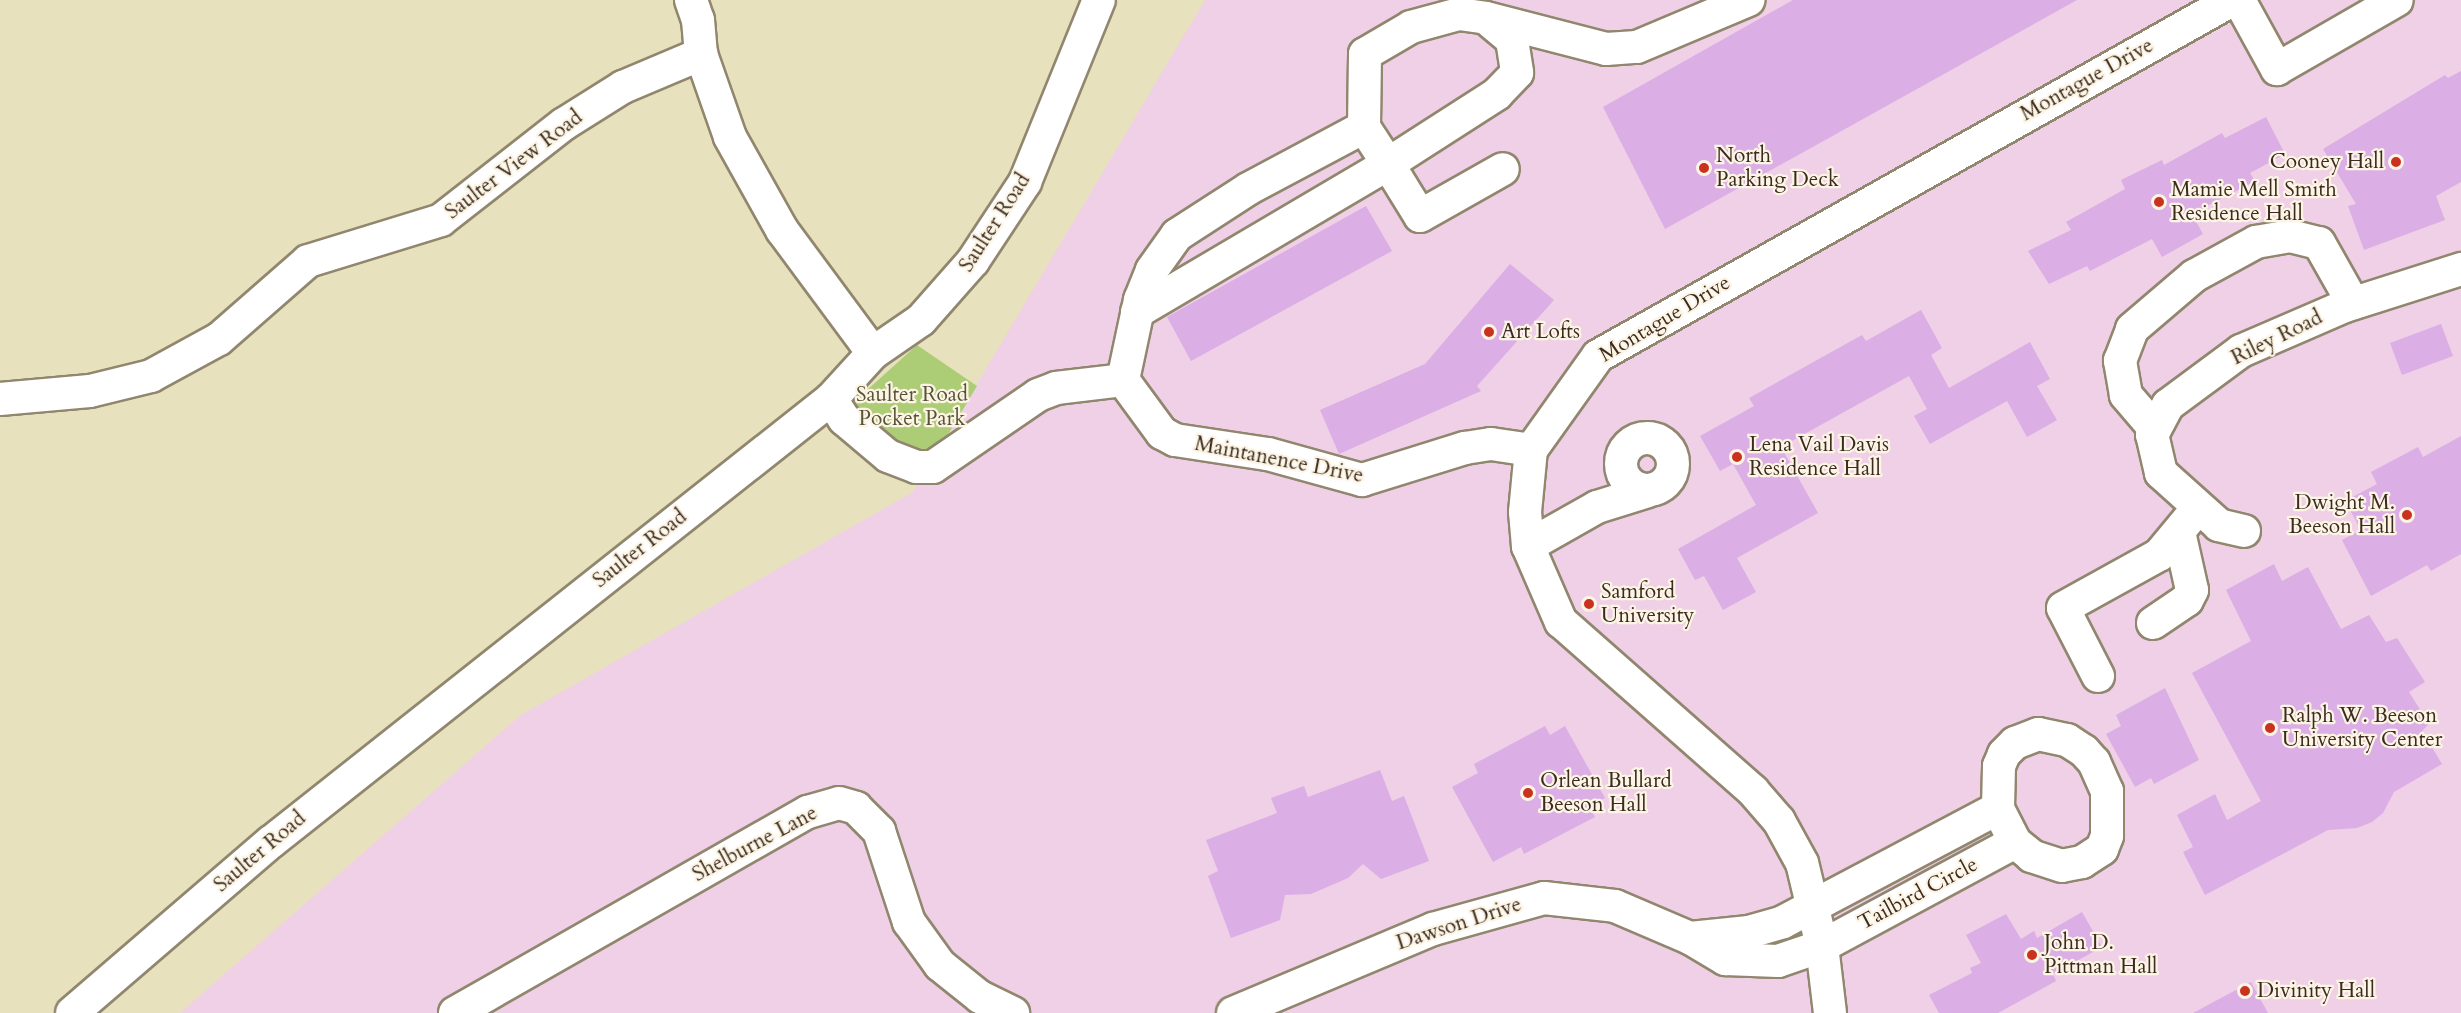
<!DOCTYPE html>
<html>
<head>
<meta charset="utf-8">
<style>
	body { margin:0 }
	#map { position:relative; width:2461px; height:1013px; overflow:hidden; background:#e7e1bd; font-family:Cardo,serif }
	div>[style] { position:absolute }
	.built>* { inset:0; background:#efd0e6 }
	.green>* { inset:0; background:#accd75 }
	.building>* { inset:0; background:#dbaee5 }
	.roads { filter:drop-shadow(2px 0 #91866e) drop-shadow(-2px 0 #91866e) drop-shadow(0 2px #91866e) drop-shadow(0 -2px #91866e) }
	.minor>* { height:32px; margin:-16px; padding:0 16px; transform-origin:16px; border-radius:16px; background:#fff }
	.minor>.ring { margin:-16px; padding:0; box-sizing:content-box; background:none; border:32px solid #fff; border-radius:50% }
	.dots>* { width:16px; height:16px; translate:-50% -50%; box-sizing:border-box; border:3px solid #fcf5e5; border-radius:50% }
	span { translate:-50% -50%; white-space:nowrap; text-align:center; line-height:1.15; -webkit-text-stroke:4.5px #fcf5e5; paint-order:stroke }
	.street-label { font-size:21px; color:#3b2a1e }
	.poi-label { font-size:21px; color:#3b2a1e }
	.left { translate:0 -50%; text-align:left }
	.right { translate:-100% -50%; text-align:right }
	.park-label { font-size:21px; color:#575334 }
</style>
</head>
<body>
<div id="map">
	<div class="built">
		<i style="clip-path:polygon(1205px 0,2461px 0,2461px 1013px,180px 1013px,521px 715px,913px 492px)"></i>
	</div>
	<div class="green">
		<i style="clip-path:polygon(917px 345px,977px 386px,937px 453px,906px 455px,846px 409px)"></i>
	</div>
	<div class="building">
		<i style="clip-path:polygon(1793px 0,2077px 0,1665px 229px,1603px 107px)"></i>
		<i style="clip-path:polygon(2461px 71px,2461px 182px,2436px 196px,2445px 220px,2364px 250px,2348px 206px,2356px 204px,2323px 149px,2445px 75px,2448px 78px)"></i>
		<i style="clip-path:polygon(2266px 117px,2285px 154px,2250px 173px,2255px 181px,2192px 214px,2203px 234px,2162px 257px,2152px 239px,2090px 271px,2087px 266px,2049px 284px,2028px 251px,2071px 230px,2066px 222px,2125px 189px,2121px 180px,2162px 160px,2164px 165px,2222px 133px,2225px 138px)"></i>
		<i style="clip-path:polygon(1366px 206px,1392px 251px,1191px 361px,1167px 317px)"></i>
		<i style="clip-path:polygon(1510px 264px,1554px 300px,1477px 386px,1481px 391px,1339px 454px,1320px 410px,1425px 364px)"></i>
		<i style="clip-path:polygon(1921px 310px,1942px 348px,1931px 355px,1949px 388px,2030px 342px,2050px 379px,2037px 386px,2057px 420px,2027px 437px,2007px 401px,1930px 444px,1914px 416px,1927px 409px,1909px 376px,1781px 447px,1818px 513px,1737px 558px,1756px 592px,1723px 610px,1704px 576px,1695px 580px,1678px 549px,1756px 505px,1733px 464px,1720px 471px,1700px 436px,1754px 406px,1749px 398px,1862px 335px,1866px 341px)"></i>
		<i style="clip-path:polygon(2441px 324px,2453px 356px,2402px 375px,2390px 343px)"></i>
		<i style="clip-path:polygon(2461px 436px,2461px 554px,2431px 571px,2427px 565px,2371px 596px,2342px 540px,2361px 530px,2345px 501px,2377px 484px,2371px 472px,2418px 447px,2423px 457px)"></i>
		<i style="clip-path:polygon(2274px 564px,2282px 581px,2308px 567px,2341px 629px,2369px 615px,2386px 642px,2397px 638px,2425px 682px,2409px 692px,2429px 724px,2422px 731px,2442px 764px,2394px 792px,2383px 813px,2372px 822px,2357px 828px,2328px 830px,2205px 895px,2183px 852px,2193px 847px,2177px 815px,2215px 794px,2227px 820px,2261px 801px,2192px 673px,2251px 641px,2226px 590px)"></i>
		<i style="clip-path:polygon(2165px 688px,2199px 760px,2154px 784px,2151px 778px,2135px 787px,2106px 734px,2121px 726px,2116px 715px)"></i>
		<i style="clip-path:polygon(1545px 726px,1550px 735px,1565px 726px,1605px 798px,1590px 807px,1595px 817px,1524px 854px,1521px 847px,1493px 862px,1452px 787px,1478px 773px,1474px 764px)"></i>
		<i style="clip-path:polygon(1380px 770px,1392px 801px,1404px 796px,1429px 861px,1381px 879px,1363px 864px,1348px 878px,1311px 894px,1285px 895px,1280px 920px,1231px 938px,1208px 876px,1218px 871px,1206px 840px,1277px 813px,1271px 798px,1304px 786px,1308px 797px)"></i>
		<i style="clip-path:polygon(2082px 912px,2102px 947px,2053px 974px,2056px 981px,1998px 1013px,1939px 1013px,1929px 995px,1972px 973px,1970px 968px,1981px 963px,1966px 935px,2006px 914px,2021px 939px,2034px 931px,2037px 938px)"></i>
		<i style="clip-path:polygon(2251px 982px,2268px 1013px,2193px 1013px)"></i>
	</div>
	<div class="roads">
		<div class="minor">
			<i style="left:691px;top:0;width:21px;rotate:71deg"></i>
			<i style="left:698px;top:20px;width:34px;rotate:85deg"></i>
			<i style="left:701px;top:54px;width:88px;rotate:70.7deg"></i>
			<i style="left:730px;top:137px;width:107px;rotate:60.8deg"></i>
			<i style="left:782px;top:230px;width:153px;rotate:53.5deg"></i>
			<i style="left:2239px;top:0;width:79px;rotate:61.2deg"></i>
			<i style="left:2277px;top:69px;width:138px;rotate:-29.9deg"></i>
			<i style="left:1490px;top:19px;width:120px;rotate:14.5deg"></i>
			<i style="left:1606px;top:49px;width:31px;rotate:-4deg"></i>
			<i style="left:1637px;top:47px;width:121px;rotate:-22.9deg"></i>
			<i style="left:1137px;top:312px;width:291px;rotate:-30.5deg"></i>
			<i style="left:1388px;top:164px;width:61px;rotate:58.4deg"></i>
			<i style="left:1420px;top:216px;width:95px;rotate:-29.5deg"></i>
			<i style="left:1123px;top:380px;width:82px;rotate:-78deg"></i>
			<i style="left:1140px;top:300px;width:32px;rotate:-68deg"></i>
			<i style="left:1152px;top:270px;width:43px;rotate:-54.5deg"></i>
			<i style="left:1177px;top:235px;width:85px;rotate:-32.9deg"></i>
			<i style="left:1248px;top:189px;width:132px;rotate:-28.1deg"></i>
			<i style="left:1364px;top:127px;width:73px;rotate:-89.2deg"></i>
			<i style="left:1365px;top:54px;width:53px;rotate:-30.4deg"></i>
			<i style="left:1411px;top:27px;width:50px;rotate:-15.2deg"></i>
			<i style="left:1459px;top:14px;width:27px;rotate:8deg"></i>
			<i style="left:1486px;top:18px;width:34px;rotate:40deg"></i>
			<i style="left:1512px;top:40px;width:33px;rotate:81deg"></i>
			<i style="left:1517px;top:73px;width:29px;rotate:134deg"></i>
			<i style="left:1497px;top:94px;width:130px;rotate:147.3deg"></i>
			<i style="left:1388px;top:164px;width:44px;rotate:-123deg"></i>
			<i style="left:1123px;top:380px;width:66px;rotate:53.7deg"></i>
			<i style="left:1162px;top:433px;width:15px;rotate:28deg"></i>
			<i style="left:1175px;top:440px;width:94px;rotate:8.6deg"></i>
			<i style="left:1268px;top:454px;width:98px;rotate:15.5deg"></i>
			<i style="left:1362px;top:480px;width:108px;rotate:-17.3deg"></i>
			<i style="left:1465px;top:448px;width:26px;rotate:-9deg"></i>
			<i style="left:1491px;top:444px;width:40px;rotate:8.5deg"></i>
			<i style="left:0;top:399px;width:90px;rotate:-5.1deg"></i>
			<i style="left:90px;top:391px;width:63px;rotate:-13.8deg"></i>
			<i style="left:151px;top:376px;width:77px;rotate:-28.6deg"></i>
			<i style="left:219px;top:339px;width:118px;rotate:-41.2deg"></i>
			<i style="left:308px;top:261px;width:139px;rotate:-17.1deg"></i>
			<i style="left:441px;top:220px;width:156px;rotate:-38deg"></i>
			<i style="left:564px;top:124px;width:70px;rotate:-32.1deg"></i>
			<i style="left:623px;top:87px;width:85px;rotate:-22.9deg"></i>
			<i style="left:831px;top:399px;width:24px;rotate:57deg"></i>
			<i style="left:844px;top:419px;width:57px;rotate:40.1deg"></i>
			<i style="left:888px;top:456px;width:30px;rotate:21deg"></i>
			<i style="left:916px;top:467px;width:17px"></i>
			<i style="left:933px;top:467px;width:127px;rotate:-34.4deg"></i>
			<i style="left:1038px;top:395px;width:19px;rotate:-21deg"></i>
			<i style="left:1056px;top:388px;width:67px;rotate:-6.8deg"></i>
			<i style="left:2155px;top:429px;width:45px;rotate:-130.5deg"></i>
			<i style="left:2126px;top:395px;width:35px;rotate:-100deg"></i>
			<i style="left:2120px;top:361px;width:34px;rotate:-69deg"></i>
			<i style="left:2132px;top:329px;width:82px;rotate:-40.5deg"></i>
			<i style="left:2194px;top:276px;width:71px;rotate:-28.7deg"></i>
			<i style="left:2256px;top:242px;width:35px;rotate:-10deg"></i>
			<i style="left:2290px;top:236px;width:30px;rotate:14deg"></i>
			<i style="left:2319px;top:243px;width:69px;rotate:60.5deg"></i>
			<i class="ring" style="left:1621px;top:438px;width:20px;height:20px"></i>
			<i style="left:2244px;top:531px;width:26px;rotate:-167deg"></i>
			<i style="left:2219px;top:525px;width:78px;rotate:-138.1deg"></i>
			<i style="left:2161px;top:473px;width:39px;rotate:-103deg"></i>
			<i style="left:2152px;top:435px;width:34px;rotate:-62deg"></i>
			<i style="left:2168px;top:405px;width:91px;rotate:-36.5deg"></i>
			<i style="left:2241px;top:351px;width:113px;rotate:-23.4deg"></i>
			<i style="left:2345px;top:306px;width:122px;rotate:-17.7deg"></i>
			<i style="left:1528px;top:546px;width:79px;rotate:-29.5deg"></i>
			<i style="left:1597px;top:507px;width:53px;rotate:-17.4deg"></i>
			<i style="left:2153px;top:623px;width:41px;rotate:-34.1deg"></i>
			<i style="left:2187px;top:600px;width:11px;rotate:-63deg"></i>
			<i style="left:2192px;top:590px;width:59px;rotate:-102.6deg"></i>
			<i style="left:2098px;top:676px;width:76px;rotate:-117.2deg"></i>
			<i style="left:2063px;top:608px;width:110px;rotate:-28.9deg"></i>
			<i style="left:2159px;top:555px;width:61px;rotate:-50.3deg"></i>
			<i style="left:2038px;top:734px;width:30px;rotate:12deg"></i>
			<i style="left:2067px;top:740px;width:20px;rotate:33deg"></i>
			<i style="left:2084px;top:751px;width:15px;rotate:48deg"></i>
			<i style="left:2094px;top:762px;width:32px;rotate:66deg"></i>
			<i style="left:2107px;top:791px;width:45px;rotate:90deg"></i>
			<i style="left:2107px;top:836px;width:14px;rotate:111deg"></i>
			<i style="left:2102px;top:849px;width:24px;rotate:147deg"></i>
			<i style="left:2082px;top:862px;width:20px;rotate:169deg"></i>
			<i style="left:2062px;top:866px;width:32px;rotate:-162deg"></i>
			<i style="left:2032px;top:856px;width:22px;rotate:-141deg"></i>
			<i style="left:2015px;top:842px;width:38px;rotate:-117deg"></i>
			<i style="left:1998px;top:808px;width:42px;rotate:-88.6deg"></i>
			<i style="left:1999px;top:766px;width:13px;rotate:-67deg"></i>
			<i style="left:2004px;top:754px;width:16px;rotate:-45deg"></i>
			<i style="left:2015px;top:743px;width:25px;rotate:-21deg"></i>
			<i style="left:1690px;top:938px;width:59px;rotate:-5.8deg"></i>
			<i style="left:1749px;top:932px;width:35px;rotate:-16deg"></i>
			<i style="left:1783px;top:922px;width:243px;rotate:-27.9deg"></i>
			<i style="left:72px;top:1013px;width:262px;rotate:-40.7deg"></i>
			<i style="left:271px;top:842px;width:714px;rotate:-38.35deg"></i>
			<i style="left:831px;top:399px;width:62px;rotate:-47.6deg"></i>
			<i style="left:873px;top:353px;width:58px;rotate:-34.5deg"></i>
			<i style="left:921px;top:320px;width:79px;rotate:-48.6deg"></i>
			<i style="left:973px;top:261px;width:95px;rotate:-56.6deg"></i>
			<i style="left:1025px;top:182px;width:196px;rotate:-67.9deg"></i>
			<i style="left:455px;top:1013px;width:406px;rotate:-29.7deg"></i>
			<i style="left:808px;top:812px;width:32px;rotate:-16deg"></i>
			<i style="left:839px;top:803px;width:18px;rotate:16deg"></i>
			<i style="left:856px;top:808px;width:33px;rotate:45deg"></i>
			<i style="left:879px;top:831px;width:96px;rotate:71.8deg"></i>
			<i style="left:909px;top:922px;width:53px;rotate:54.2deg"></i>
			<i style="left:940px;top:965px;width:51px;rotate:38.7deg"></i>
			<i style="left:980px;top:997px;width:37px;rotate:26deg"></i>
			<i style="left:1233px;top:1013px;width:217px;rotate:-22.8deg"></i>
			<i style="left:1433px;top:929px;width:115px;rotate:-15.6deg"></i>
			<i style="left:1544px;top:898px;width:71px;rotate:6.4deg"></i>
			<i style="left:1615px;top:906px;width:82px;rotate:23.1deg"></i>
			<i style="left:1690px;top:938px;width:41px;rotate:31deg"></i>
			<i style="left:1725px;top:959px;width:53px;rotate:2.2deg"></i>
			<i style="left:1778px;top:961px;width:46px;rotate:-18.8deg"></i>
			<i style="left:1822px;top:946px;width:219px;rotate:-28.3deg"></i>
			<i style="left:1830px;top:1013px;width:67px;rotate:-96.8deg"></i>
			<i style="left:1822px;top:946px;width:85px;rotate:-103.5deg"></i>
			<i style="left:1802px;top:863px;width:48px;rotate:-118.7deg"></i>
			<i style="left:1779px;top:821px;width:40px;rotate:-131deg"></i>
			<i style="left:1753px;top:791px;width:256px;rotate:-138.6deg"></i>
			<i style="left:1561px;top:622px;width:83px;rotate:-113.5deg"></i>
			<i style="left:1528px;top:546px;width:34px;rotate:-95deg"></i>
			<i style="left:1525px;top:512px;width:62px;rotate:-84.5deg"></i>
			<i style="left:1531px;top:450px;width:115px;rotate:-54.5deg"></i>
			<i style="left:1598px;top:356px;width:727px;rotate:-29.31deg"></i>
		</div>
	</div>
	<div class="dots">
		<i style="left:2396px;top:162px;background:#c8321e"></i>
		<i style="left:1704px;top:168px;background:#c8321e"></i>
		<i style="left:2159px;top:202px;background:#c8321e"></i>
		<i style="left:1489px;top:332px;background:#c8321e"></i>
		<i style="left:1737px;top:457px;background:#c8321e"></i>
		<i style="left:2407px;top:515px;background:#c8321e"></i>
		<i style="left:1589px;top:604px;background:#c8321e"></i>
		<i style="left:2270px;top:728px;background:#c8321e"></i>
		<i style="left:1528px;top:793px;background:#c8321e"></i>
		<i style="left:2032px;top:955px;background:#c8321e"></i>
		<i style="left:2245px;top:991px;background:#c8321e"></i>
	</div>
	<div class="street-label">
		<span style="left:2087px;top:80px;rotate:-29deg">Montague Drive</span>
		<span style="left:514px;top:165px;rotate:-37deg">Saulter View Road</span>
		<span style="left:995px;top:223px;rotate:-57deg">Saulter Road</span>
		<span style="left:1665px;top:319px;rotate:-31deg">Montague Drive</span>
		<span style="left:2277px;top:338px;rotate:-26deg">Riley Road</span>
		<span style="left:1279px;top:460px;rotate:11deg">Maintanence Drive</span>
		<span style="left:640px;top:549px;rotate:-38deg">Saulter Road</span>
		<span style="left:755px;top:844px;rotate:-28deg">Shelburne Lane</span>
		<span style="left:260px;top:852px;rotate:-40deg">Saulter Road</span>
		<span style="left:1918px;top:894px;rotate:-28deg">Tailbird Circle</span>
		<span style="left:1459px;top:924px;rotate:-18deg">Dawson Drive</span>
	</div>
	<div class="poi-label">
		<span class="left" style="left:1716px;top:168px">North<br>Parking Deck</span>
		<span class="right" style="left:2384px;top:162px">Cooney Hall</span>
		<span class="left" style="left:2171px;top:202px">Mamie Mell Smith<br>Residence Hall</span>
		<span class="left" style="left:1501px;top:332px">Art Lofts</span>
		<span class="left" style="left:1749px;top:457px">Lena Vail Davis<br>Residence Hall</span>
		<span class="right" style="left:2395px;top:515px">Dwight M.<br>Beeson Hall</span>
		<span class="left" style="left:1601px;top:604px">Samford<br>University</span>
		<span class="left" style="left:2282px;top:728px">Ralph W. Beeson<br>University Center</span>
		<span class="left" style="left:1540px;top:793px">Orlean Bullard<br>Beeson Hall</span>
		<span class="left" style="left:2044px;top:955px">John D.<br>Pittman Hall</span>
		<span class="left" style="left:2257px;top:991px">Divinity Hall</span>
	</div>
	<div class="park-label">
		<span style="left:912px;top:407px">Saulter Road<br>Pocket Park</span>
	</div>
</div>
</body>
</html>
